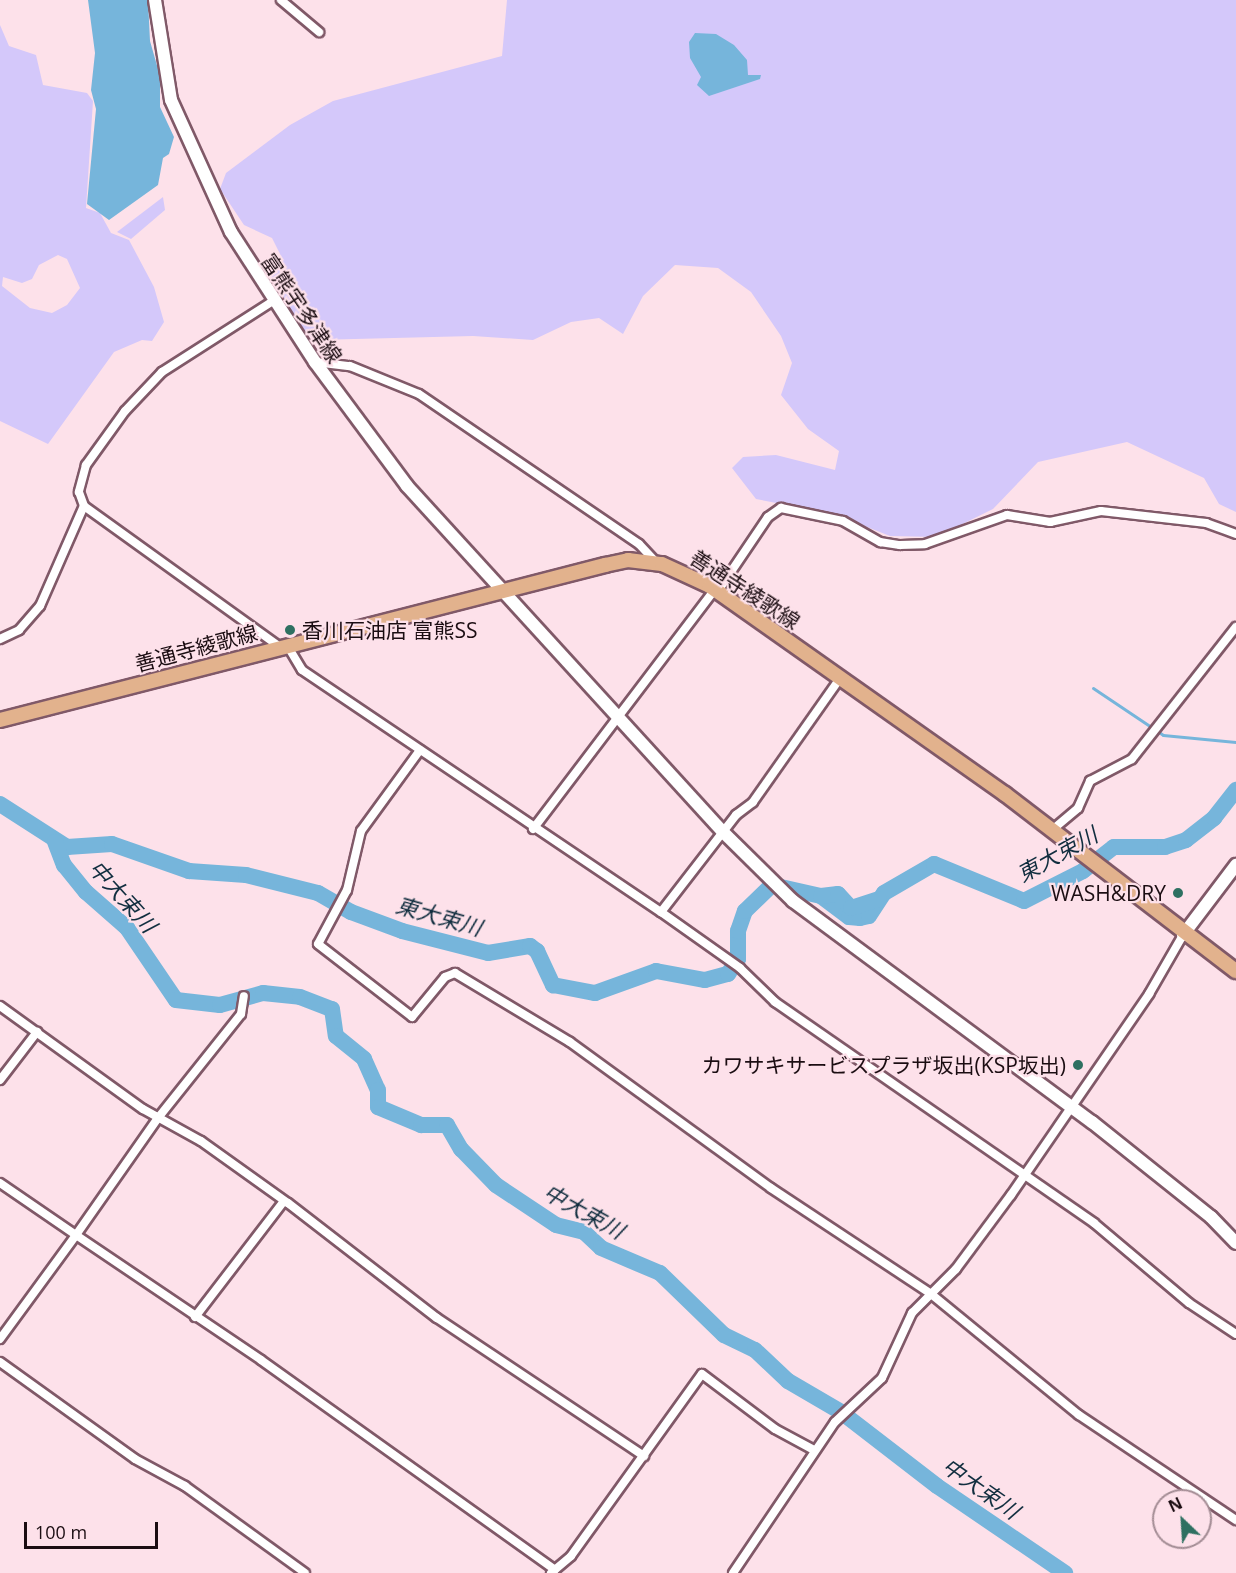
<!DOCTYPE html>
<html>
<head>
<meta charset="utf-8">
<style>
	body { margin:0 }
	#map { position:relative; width:1236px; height:1573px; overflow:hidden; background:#fde1ea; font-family:"Open Sans","Noto Sans JP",sans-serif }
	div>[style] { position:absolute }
	.green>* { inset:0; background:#d4c8fa }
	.water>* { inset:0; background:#76b5db }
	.stream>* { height:3px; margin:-1.5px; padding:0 1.5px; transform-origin:1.5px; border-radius:1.5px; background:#76b5db }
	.river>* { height:16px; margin:-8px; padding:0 8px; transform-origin:8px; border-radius:8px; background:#76b5db }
	.roads { filter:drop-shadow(2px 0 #805968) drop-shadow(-2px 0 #805968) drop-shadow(0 2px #805968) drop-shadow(0 -2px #805968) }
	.street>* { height:8px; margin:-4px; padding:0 4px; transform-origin:4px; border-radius:4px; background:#fff }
	.secondary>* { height:12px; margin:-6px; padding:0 6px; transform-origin:6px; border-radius:6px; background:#fff }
	.primary>* { height:14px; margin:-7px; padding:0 7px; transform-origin:7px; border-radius:7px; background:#e2b28d }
	.dots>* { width:16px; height:16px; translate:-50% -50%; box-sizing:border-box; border:3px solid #fde1ea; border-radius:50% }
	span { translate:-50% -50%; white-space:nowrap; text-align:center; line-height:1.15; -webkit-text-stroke:4.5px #fde1ea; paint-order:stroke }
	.street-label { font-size:21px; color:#1b0d12 }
	.poi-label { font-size:21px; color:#1b0d12 }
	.left { translate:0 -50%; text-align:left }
	.right { translate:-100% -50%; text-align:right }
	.water-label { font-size:22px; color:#112e3f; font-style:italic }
	.north { position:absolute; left:1152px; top:1489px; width:60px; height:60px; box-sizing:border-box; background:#fde1ea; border:2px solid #a38c94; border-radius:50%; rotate:335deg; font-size:16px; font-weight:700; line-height:24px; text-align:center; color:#1b0d12 }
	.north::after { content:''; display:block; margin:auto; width:21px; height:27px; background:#2e7061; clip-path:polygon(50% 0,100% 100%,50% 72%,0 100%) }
	.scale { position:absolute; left:24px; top:1522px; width:134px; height:27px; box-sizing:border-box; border:3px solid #1b0d12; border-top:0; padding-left:8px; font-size:18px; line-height:21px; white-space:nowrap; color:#1b0d12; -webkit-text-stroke:4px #fde1ea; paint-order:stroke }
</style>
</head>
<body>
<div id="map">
	<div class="green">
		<i style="clip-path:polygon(507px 0,1236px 0,1236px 512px,1219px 504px,1204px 478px,1127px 442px,1038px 462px,993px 509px,936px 537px,890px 536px,834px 514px,756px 499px,732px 468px,743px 457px,776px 455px,835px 470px,839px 451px,808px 429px,781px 395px,792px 363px,781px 336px,751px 292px,718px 268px,675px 265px,643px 296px,623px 334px,599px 318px,571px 322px,533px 340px,473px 336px,315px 340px,296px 323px,267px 274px,283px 260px,272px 238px,244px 225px,220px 189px,226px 173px,290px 125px,333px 101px,502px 56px)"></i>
		<i style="clip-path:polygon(evenodd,0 25px,9px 46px,36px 55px,43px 85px,87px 93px,93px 101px,86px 208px,100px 213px,111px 233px,129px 240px,154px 287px,164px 322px,152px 341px,142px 340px,114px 352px,48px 444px,0 421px,0 25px,58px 255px,67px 259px,80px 288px,67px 305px,52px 313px,30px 308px,2px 286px,3px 277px,22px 283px,32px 279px,39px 265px,58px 255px)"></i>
		<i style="clip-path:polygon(163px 197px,165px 210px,131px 239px,117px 232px)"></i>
	</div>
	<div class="water">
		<i style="clip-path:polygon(88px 0,148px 0,150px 41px,160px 76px,160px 107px,174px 137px,169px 154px,163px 158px,158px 185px,109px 220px,87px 204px,96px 109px,91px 90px,95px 53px)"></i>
		<i style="clip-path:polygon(695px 33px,716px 34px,734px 45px,747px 60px,748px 75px,761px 75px,760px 79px,709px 96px,697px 85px,701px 77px,690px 58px,689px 42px)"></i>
	</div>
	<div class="stream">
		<i style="left:1093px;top:688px;width:84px;rotate:33.9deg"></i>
		<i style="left:1163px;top:735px;width:73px;rotate:5.5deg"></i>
		<i style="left:12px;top:1186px;width:80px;rotate:34.9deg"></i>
		<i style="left:94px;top:1242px;width:80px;rotate:34.3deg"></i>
	</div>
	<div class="river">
		<i style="left:0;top:804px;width:80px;rotate:32.7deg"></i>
		<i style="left:67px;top:847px;width:45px;rotate:-3.8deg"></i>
		<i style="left:112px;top:844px;width:82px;rotate:19.3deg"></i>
		<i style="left:189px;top:871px;width:57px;rotate:4deg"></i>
		<i style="left:246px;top:875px;width:74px;rotate:14deg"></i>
		<i style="left:318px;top:893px;width:38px;rotate:30deg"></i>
		<i style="left:351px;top:912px;width:54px;rotate:20.4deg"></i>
		<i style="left:402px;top:931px;width:89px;rotate:14.3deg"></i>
		<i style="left:488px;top:953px;width:43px;rotate:-9.5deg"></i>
		<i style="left:530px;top:946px;width:9px;rotate:36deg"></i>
		<i style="left:537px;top:951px;width:38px;rotate:65deg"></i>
		<i style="left:553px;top:985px;width:43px;rotate:10.8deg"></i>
		<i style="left:595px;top:993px;width:65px;rotate:-19.8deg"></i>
		<i style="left:656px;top:971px;width:50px;rotate:10.4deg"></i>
		<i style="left:705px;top:980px;width:24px;rotate:-15deg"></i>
		<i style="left:728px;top:974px;width:18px;rotate:-56deg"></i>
		<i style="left:738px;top:959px;width:28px;rotate:-90deg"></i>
		<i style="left:738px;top:931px;width:21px;rotate:-71deg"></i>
		<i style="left:745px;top:911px;width:37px;rotate:-44deg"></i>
		<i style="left:772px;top:885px;width:50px;rotate:12.7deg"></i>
		<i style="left:821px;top:896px;width:35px;rotate:37deg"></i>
		<i style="left:849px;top:917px;width:11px;rotate:5deg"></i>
		<i style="left:860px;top:918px;width:9px;rotate:-13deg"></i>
		<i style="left:869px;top:916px;width:27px;rotate:-57deg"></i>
		<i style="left:884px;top:893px;width:58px;rotate:-30.1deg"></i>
		<i style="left:934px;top:864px;width:97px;rotate:22.3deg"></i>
		<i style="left:1024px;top:901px;width:66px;rotate:-27deg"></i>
		<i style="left:1083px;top:871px;width:39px;rotate:-38deg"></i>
		<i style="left:1114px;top:847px;width:51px"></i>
		<i style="left:1165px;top:847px;width:22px;rotate:-18deg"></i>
		<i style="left:1186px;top:840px;width:36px;rotate:-38deg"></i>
		<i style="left:1214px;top:818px;width:36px;rotate:-52deg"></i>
		<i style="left:55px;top:842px;width:25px;rotate:69deg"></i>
		<i style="left:64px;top:865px;width:35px;rotate:51deg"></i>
		<i style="left:86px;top:892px;width:55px;rotate:41.3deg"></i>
		<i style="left:127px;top:928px;width:87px;rotate:55.8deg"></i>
		<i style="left:176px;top:1000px;width:44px;rotate:6.5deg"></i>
		<i style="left:220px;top:1005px;width:45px;rotate:-15.6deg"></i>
		<i style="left:263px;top:993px;width:37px;rotate:6deg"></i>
		<i style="left:300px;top:997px;width:34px;rotate:21deg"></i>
		<i style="left:332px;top:1009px;width:27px;rotate:82deg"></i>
		<i style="left:336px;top:1036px;width:36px;rotate:39deg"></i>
		<i style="left:364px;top:1059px;width:34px;rotate:66deg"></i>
		<i style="left:378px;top:1090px;width:17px;rotate:90deg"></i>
		<i style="left:378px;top:1107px;width:47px;rotate:22.7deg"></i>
		<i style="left:421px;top:1125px;width:26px"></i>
		<i style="left:447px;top:1125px;width:28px;rotate:60deg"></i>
		<i style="left:461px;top:1149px;width:50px;rotate:45.8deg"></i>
		<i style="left:496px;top:1185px;width:72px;rotate:33.7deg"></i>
		<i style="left:556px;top:1225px;width:29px;rotate:14deg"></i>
		<i style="left:584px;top:1232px;width:23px;rotate:43deg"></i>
		<i style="left:601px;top:1248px;width:64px;rotate:23deg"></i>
		<i style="left:660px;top:1273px;width:89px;rotate:44.1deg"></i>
		<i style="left:724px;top:1335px;width:34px;rotate:26deg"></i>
		<i style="left:755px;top:1350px;width:45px;rotate:43.2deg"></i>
		<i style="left:788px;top:1381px;width:61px;rotate:30.3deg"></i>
		<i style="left:841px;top:1412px;width:121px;rotate:37.6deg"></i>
		<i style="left:937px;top:1486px;width:155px;rotate:34.2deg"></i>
		<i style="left:821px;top:896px;width:17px;rotate:-7deg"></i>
		<i style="left:838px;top:894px;width:19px;rotate:47deg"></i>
		<i style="left:851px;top:908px;width:29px;rotate:-18deg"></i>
	</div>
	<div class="roads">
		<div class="street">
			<i style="left:281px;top:0;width:50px;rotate:40.1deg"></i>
			<i style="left:273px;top:301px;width:132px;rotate:147.4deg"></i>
			<i style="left:162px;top:372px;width:54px;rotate:133.5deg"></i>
			<i style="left:125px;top:411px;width:67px;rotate:125.8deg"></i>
			<i style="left:86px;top:465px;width:28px;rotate:105deg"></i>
			<i style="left:79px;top:492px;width:15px;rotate:70deg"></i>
			<i style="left:84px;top:506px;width:241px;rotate:35.7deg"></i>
			<i style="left:315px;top:362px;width:35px;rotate:7deg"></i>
			<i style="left:350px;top:366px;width:74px;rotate:22.1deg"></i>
			<i style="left:419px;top:394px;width:266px;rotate:34.3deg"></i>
			<i style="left:639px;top:544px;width:26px;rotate:47deg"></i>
			<i style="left:718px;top:591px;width:89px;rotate:-56deg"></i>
			<i style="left:768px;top:517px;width:16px;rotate:-35deg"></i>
			<i style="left:781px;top:508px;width:63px;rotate:11.8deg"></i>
			<i style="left:843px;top:521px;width:43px;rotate:29.6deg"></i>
			<i style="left:880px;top:542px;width:20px;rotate:9deg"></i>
			<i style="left:900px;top:545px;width:25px;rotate:-2deg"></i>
			<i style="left:925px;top:544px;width:87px;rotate:-19.5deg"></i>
			<i style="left:1007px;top:515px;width:44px;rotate:9.2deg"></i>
			<i style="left:1050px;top:522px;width:52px;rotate:-12.2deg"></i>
			<i style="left:1101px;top:511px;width:106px;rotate:6.5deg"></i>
			<i style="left:1206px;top:523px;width:32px;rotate:20deg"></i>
			<i style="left:0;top:639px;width:21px;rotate:-25deg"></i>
			<i style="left:19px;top:630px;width:32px;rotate:-49deg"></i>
			<i style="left:40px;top:606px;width:109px;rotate:-66.3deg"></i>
			<i style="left:287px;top:645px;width:29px;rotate:59deg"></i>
			<i style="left:302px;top:670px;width:433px;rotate:34deg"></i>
			<i style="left:661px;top:912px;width:97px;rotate:35.3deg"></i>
			<i style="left:740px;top:968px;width:49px;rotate:44.2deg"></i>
			<i style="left:775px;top:1002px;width:388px;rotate:34.7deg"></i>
			<i style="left:1094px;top:1223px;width:124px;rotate:40.1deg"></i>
			<i style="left:1189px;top:1303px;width:56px;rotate:33.4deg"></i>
			<i style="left:420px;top:750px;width:100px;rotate:126.1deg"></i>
			<i style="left:361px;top:831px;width:61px;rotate:103.3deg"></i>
			<i style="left:347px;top:890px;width:61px;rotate:118.2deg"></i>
			<i style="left:318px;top:944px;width:119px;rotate:37.8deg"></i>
			<i style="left:412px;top:1017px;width:52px;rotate:-50.5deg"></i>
			<i style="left:445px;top:977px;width:11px;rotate:-22deg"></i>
			<i style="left:455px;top:973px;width:134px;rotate:31deg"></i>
			<i style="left:570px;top:1042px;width:248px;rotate:36deg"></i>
			<i style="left:771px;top:1188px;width:192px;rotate:33.5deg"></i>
			<i style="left:931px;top:1294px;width:191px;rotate:39.3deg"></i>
			<i style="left:1079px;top:1415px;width:189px;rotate:33.8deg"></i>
			<i style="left:533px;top:829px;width:301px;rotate:-52.8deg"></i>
			<i style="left:1052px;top:830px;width:34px;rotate:-40deg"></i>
			<i style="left:1078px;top:808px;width:30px;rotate:-66deg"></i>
			<i style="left:1090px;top:781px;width:47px;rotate:-27.6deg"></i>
			<i style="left:1132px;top:759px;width:168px;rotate:-51.8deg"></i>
			<i style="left:661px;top:912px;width:123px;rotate:-52.3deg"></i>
			<i style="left:736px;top:815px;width:21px;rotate:-37deg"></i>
			<i style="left:753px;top:802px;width:151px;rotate:-54.9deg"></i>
			<i style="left:0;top:1006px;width:176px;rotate:35.8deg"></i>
			<i style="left:143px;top:1109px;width:66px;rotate:28.9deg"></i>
			<i style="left:201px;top:1141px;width:107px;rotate:35.5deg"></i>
			<i style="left:288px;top:1203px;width:188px;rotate:37.7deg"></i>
			<i style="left:437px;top:1318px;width:249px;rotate:33.7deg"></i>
			<i style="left:0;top:1080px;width:61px;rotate:-52.4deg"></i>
			<i style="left:0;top:1183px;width:92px;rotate:34.4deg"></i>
			<i style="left:76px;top:1235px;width:143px;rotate:-55deg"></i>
			<i style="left:158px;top:1118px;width:133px;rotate:-51.4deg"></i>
			<i style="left:241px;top:1014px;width:18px;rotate:-81deg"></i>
			<i style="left:195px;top:1317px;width:146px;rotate:-52.5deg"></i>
			<i style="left:0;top:1339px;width:129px;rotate:-53.8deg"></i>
			<i style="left:76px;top:1235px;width:223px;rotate:34deg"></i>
			<i style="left:261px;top:1360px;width:361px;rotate:35.5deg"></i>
			<i style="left:0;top:1362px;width:166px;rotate:35.7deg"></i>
			<i style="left:135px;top:1459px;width:57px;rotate:28.4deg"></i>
			<i style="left:185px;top:1486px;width:148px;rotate:35.9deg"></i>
			<i style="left:551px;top:1573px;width:26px;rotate:-40deg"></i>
			<i style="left:571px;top:1556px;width:224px;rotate:-54.3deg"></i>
			<i style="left:702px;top:1374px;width:91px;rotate:37deg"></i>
			<i style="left:775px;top:1429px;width:44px;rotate:28.3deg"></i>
			<i style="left:733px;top:1573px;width:182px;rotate:-56deg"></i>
			<i style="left:835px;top:1422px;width:64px;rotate:-43.1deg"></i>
			<i style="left:882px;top:1378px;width:72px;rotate:-65.2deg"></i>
			<i style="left:912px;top:1313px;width:62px;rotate:-45deg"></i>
			<i style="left:956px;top:1269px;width:92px;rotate:-53.4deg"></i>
			<i style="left:1011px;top:1195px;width:244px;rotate:-55.5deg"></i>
			<i style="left:1149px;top:994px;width:68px;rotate:-60deg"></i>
		</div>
		<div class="secondary">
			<i style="left:155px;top:0;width:101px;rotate:80.9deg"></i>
			<i style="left:171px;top:100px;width:145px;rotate:65.6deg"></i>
			<i style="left:231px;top:232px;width:155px;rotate:57.1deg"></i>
			<i style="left:315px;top:362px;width:154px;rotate:53.4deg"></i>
			<i style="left:407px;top:486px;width:469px;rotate:47.6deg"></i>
			<i style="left:723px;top:832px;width:98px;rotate:44.6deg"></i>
			<i style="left:793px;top:901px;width:372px;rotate:36.5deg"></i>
			<i style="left:1092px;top:1122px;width:152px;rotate:38.6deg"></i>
			<i style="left:1211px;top:1217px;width:36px;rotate:46deg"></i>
			<i style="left:1183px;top:935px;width:88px;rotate:-52.9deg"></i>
		</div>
		<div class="primary">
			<i style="left:0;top:720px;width:625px;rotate:-14.37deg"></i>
			<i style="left:605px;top:565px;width:24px;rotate:-12deg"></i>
			<i style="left:628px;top:560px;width:34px;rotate:7deg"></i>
			<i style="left:662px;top:564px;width:53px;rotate:24.6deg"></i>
			<i style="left:710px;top:586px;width:361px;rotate:35.2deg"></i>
			<i style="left:1005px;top:794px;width:291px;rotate:37.5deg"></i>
		</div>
	</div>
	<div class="dots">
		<i style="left:290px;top:630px;background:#2e7061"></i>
		<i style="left:1178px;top:893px;background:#2e7061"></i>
		<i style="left:1078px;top:1065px;background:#2e7061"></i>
	</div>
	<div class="street-label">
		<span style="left:302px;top:308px;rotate:56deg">富熊宇多津線</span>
		<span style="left:745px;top:589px;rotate:33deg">善通寺綾歌線</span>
		<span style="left:196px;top:648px;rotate:-15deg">善通寺綾歌線</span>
	</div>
	<div class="poi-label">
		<span class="left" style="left:302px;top:630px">香川石油店 富熊SS</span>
		<span class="right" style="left:1166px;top:893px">WASH&amp;DRY</span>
		<span class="right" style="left:1066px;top:1065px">カワサキサービスプラザ坂出(KSP坂出)</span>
	</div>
	<div class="water-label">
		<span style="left:1057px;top:854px;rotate:-29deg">東大束川</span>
		<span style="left:123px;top:896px;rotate:48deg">中大束川</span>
		<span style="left:439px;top:916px;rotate:16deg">東大束川</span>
		<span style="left:584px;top:1211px;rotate:29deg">中大束川</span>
		<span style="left:981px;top:1488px;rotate:35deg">中大束川</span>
	</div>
	<div class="north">N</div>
	<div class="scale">100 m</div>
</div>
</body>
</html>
